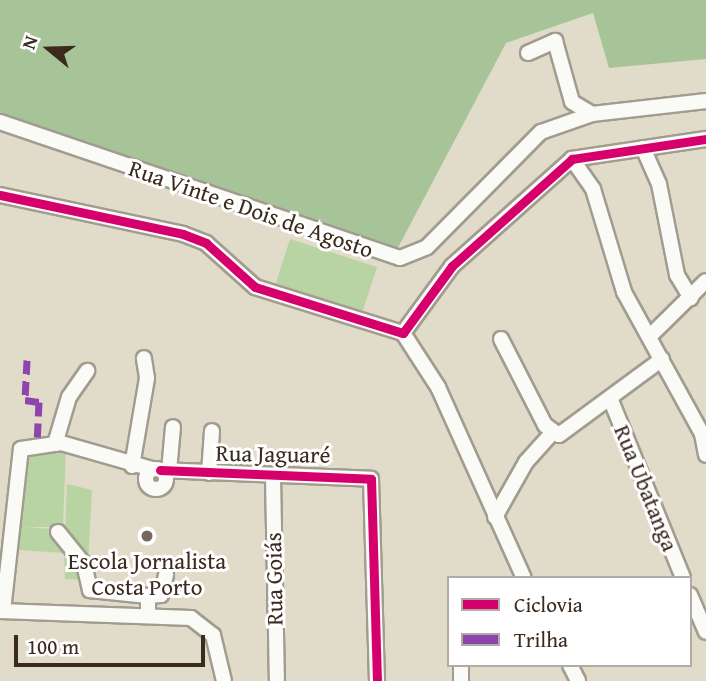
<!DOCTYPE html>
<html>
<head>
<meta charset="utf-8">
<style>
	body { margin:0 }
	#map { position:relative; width:706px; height:681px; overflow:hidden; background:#e1dbc9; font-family:"Gentium Book Plus",serif }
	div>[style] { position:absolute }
	.green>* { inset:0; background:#b7d4a2 }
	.forest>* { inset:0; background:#a7c499 }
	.roads { filter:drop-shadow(2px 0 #a29c90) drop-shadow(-2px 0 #a29c90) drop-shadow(0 2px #a29c90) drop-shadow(0 -2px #a29c90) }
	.minor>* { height:14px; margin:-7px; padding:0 7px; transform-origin:7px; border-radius:7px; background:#fafaf7 }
	.minor>.ring { margin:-7px; padding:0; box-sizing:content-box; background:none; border:14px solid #fafaf7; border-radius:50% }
	.quiet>* { height:7px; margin-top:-3.5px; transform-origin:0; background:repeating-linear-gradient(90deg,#8e44ad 0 14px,transparent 0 21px) }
	.cycleway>* { height:9px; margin:-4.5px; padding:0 4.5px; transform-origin:4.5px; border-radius:4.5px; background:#d6006c }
	.dots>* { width:19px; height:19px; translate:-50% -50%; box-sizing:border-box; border:4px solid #fff; border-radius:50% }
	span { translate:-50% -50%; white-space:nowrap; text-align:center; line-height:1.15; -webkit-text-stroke:6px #fff; paint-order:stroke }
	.street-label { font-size:23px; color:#3b2a1e }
	.poi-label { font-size:23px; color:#3b2a1e }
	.legend { position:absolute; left:447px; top:576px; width:245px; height:91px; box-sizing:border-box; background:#fff; border:2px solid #b1aaa5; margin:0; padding:9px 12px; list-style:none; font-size:21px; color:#3b2a1e }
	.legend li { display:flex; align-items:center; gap:14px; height:35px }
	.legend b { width:35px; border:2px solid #b1aaa5 }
	.north { position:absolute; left:14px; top:14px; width:70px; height:70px; -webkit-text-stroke:5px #fff; paint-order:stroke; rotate:289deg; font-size:19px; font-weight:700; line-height:28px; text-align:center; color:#3b2a1e }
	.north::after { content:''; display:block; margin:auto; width:24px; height:32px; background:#3b2a1e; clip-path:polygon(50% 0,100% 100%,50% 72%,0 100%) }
	.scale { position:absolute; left:14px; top:635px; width:191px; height:32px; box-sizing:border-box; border:4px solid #3b2a1e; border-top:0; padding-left:9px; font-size:21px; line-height:24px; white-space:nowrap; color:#3b2a1e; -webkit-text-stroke:5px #fff; paint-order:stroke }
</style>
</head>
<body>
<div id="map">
	<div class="green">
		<i style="clip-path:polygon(290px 239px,377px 267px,362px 313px,275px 286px)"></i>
		<i style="clip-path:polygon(22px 447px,66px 447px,63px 527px,25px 527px,65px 530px,67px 484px,92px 490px,87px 580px,65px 579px,64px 553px,18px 550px)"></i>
	</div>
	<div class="forest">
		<i style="clip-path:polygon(0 0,706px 0,706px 59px,609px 68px,593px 13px,506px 43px,392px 259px,0 123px)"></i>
	</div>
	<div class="roads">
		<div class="minor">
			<i style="left:528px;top:53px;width:30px;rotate:-24deg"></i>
			<i style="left:555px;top:41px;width:63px;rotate:74.4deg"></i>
			<i style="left:572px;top:102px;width:23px;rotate:31deg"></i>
			<i style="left:0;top:122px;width:422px;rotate:18.8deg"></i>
			<i style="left:400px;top:258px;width:29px;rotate:-22deg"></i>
			<i style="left:427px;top:247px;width:162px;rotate:-45.3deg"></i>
			<i style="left:541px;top:132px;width:54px;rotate:-19.4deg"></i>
			<i style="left:592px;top:114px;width:115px;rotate:-6.5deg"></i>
			<i style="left:643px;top:148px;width:39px;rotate:66deg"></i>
			<i style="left:659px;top:184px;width:93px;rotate:78.8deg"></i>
			<i style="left:677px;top:275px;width:27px;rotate:59deg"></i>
			<i style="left:572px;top:159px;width:37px;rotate:55deg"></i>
			<i style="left:593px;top:189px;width:108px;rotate:73.2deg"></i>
			<i style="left:624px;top:292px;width:162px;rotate:61.2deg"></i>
			<i style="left:702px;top:434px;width:21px;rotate:79deg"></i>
			<i style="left:0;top:195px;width:187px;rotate:12deg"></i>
			<i style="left:183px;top:234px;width:25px;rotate:21deg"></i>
			<i style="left:206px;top:243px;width:66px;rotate:41.9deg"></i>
			<i style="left:255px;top:287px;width:155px;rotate:17.3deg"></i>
			<i style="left:403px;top:333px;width:83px;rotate:-53.8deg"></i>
			<i style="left:452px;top:266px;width:161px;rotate:-41.7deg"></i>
			<i style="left:572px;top:159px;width:135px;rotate:-8.5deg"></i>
			<i style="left:403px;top:333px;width:64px;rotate:57.1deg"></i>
			<i style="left:438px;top:387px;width:209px;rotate:65.8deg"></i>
			<i style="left:650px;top:336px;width:78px;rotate:-44.5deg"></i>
			<i style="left:501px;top:339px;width:97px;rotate:62.9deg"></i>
			<i style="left:545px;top:425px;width:17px;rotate:36deg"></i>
			<i style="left:559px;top:435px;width:128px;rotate:-36.4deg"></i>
			<i style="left:610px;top:398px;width:194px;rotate:67.9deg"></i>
			<i style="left:55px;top:444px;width:49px;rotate:-73.4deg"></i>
			<i style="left:69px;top:397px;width:32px;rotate:-55deg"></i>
			<i style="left:132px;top:466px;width:89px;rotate:-80.3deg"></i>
			<i style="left:147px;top:378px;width:20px;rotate:-99deg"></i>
			<i class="ring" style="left:146px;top:469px;width:6px;height:6px"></i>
			<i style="left:160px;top:470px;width:211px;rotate:2.4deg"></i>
			<i style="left:371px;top:479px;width:202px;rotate:88.3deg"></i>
			<i style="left:169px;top:471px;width:44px;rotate:-84.8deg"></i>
			<i style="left:209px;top:473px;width:42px;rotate:-85.9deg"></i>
			<i style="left:273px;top:477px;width:204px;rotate:88.9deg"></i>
			<i style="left:495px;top:517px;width:63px;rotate:-60.6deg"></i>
			<i style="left:526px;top:462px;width:40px;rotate:-48deg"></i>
			<i style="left:58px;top:532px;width:41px;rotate:50.9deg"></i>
			<i style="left:84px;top:564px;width:27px;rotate:77deg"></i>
			<i style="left:90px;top:590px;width:58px;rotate:5.9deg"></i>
			<i style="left:148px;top:596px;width:18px;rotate:90deg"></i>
			<i style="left:690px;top:595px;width:40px;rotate:66.6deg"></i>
			<i style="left:148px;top:596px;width:13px;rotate:-4deg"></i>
			<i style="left:161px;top:595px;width:21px;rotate:-76deg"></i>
			<i style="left:0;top:611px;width:191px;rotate:2.1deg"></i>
			<i style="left:191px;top:618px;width:28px;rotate:38deg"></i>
			<i style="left:213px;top:635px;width:47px;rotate:76.6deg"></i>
			<i style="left:3px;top:611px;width:163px;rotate:-83.7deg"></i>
			<i style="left:21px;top:449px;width:40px;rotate:-8.5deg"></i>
			<i style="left:61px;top:443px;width:95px;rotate:15.9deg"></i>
			<i style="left:570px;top:665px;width:18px;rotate:63deg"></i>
			<i style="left:461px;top:681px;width:16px;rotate:-90deg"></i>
		</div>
	</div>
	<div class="quiet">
		<i style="left:27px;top:360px;width:40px;rotate:92.9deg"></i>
		<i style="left:25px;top:400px;width:14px;rotate:8deg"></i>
		<i style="left:39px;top:402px;width:42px;rotate:92.7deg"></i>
	</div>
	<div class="cycleway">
		<i style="left:0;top:195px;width:187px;rotate:12deg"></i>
		<i style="left:183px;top:234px;width:25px;rotate:21deg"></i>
		<i style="left:206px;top:243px;width:66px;rotate:41.9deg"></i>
		<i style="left:255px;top:287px;width:155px;rotate:17.3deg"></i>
		<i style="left:403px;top:333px;width:83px;rotate:-53.8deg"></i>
		<i style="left:452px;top:266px;width:161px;rotate:-41.7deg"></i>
		<i style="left:572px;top:159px;width:135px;rotate:-8.5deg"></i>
		<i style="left:160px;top:470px;width:211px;rotate:2.4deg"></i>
		<i style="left:371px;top:479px;width:202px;rotate:88.3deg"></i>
	</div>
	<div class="dots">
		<i style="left:147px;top:536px;background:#75685a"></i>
	</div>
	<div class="street-label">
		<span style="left:251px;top:209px;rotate:19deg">Rua Vinte e Dois de Agosto</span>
		<span style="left:273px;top:454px;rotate:1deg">Rua Jaguaré</span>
		<span style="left:646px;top:488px;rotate:68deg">Rua Ubatanga</span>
		<span style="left:274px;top:579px;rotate:-91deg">Rua Goiás</span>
	</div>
	<div class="poi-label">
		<span style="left:147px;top:574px">Escola Jornalista<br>Costa Porto</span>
	</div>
	<ul class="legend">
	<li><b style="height:9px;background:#d6006c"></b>Ciclovia</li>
	<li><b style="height:9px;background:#8e44ad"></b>Trilha</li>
	</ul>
	<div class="north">N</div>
	<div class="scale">100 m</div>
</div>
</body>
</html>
